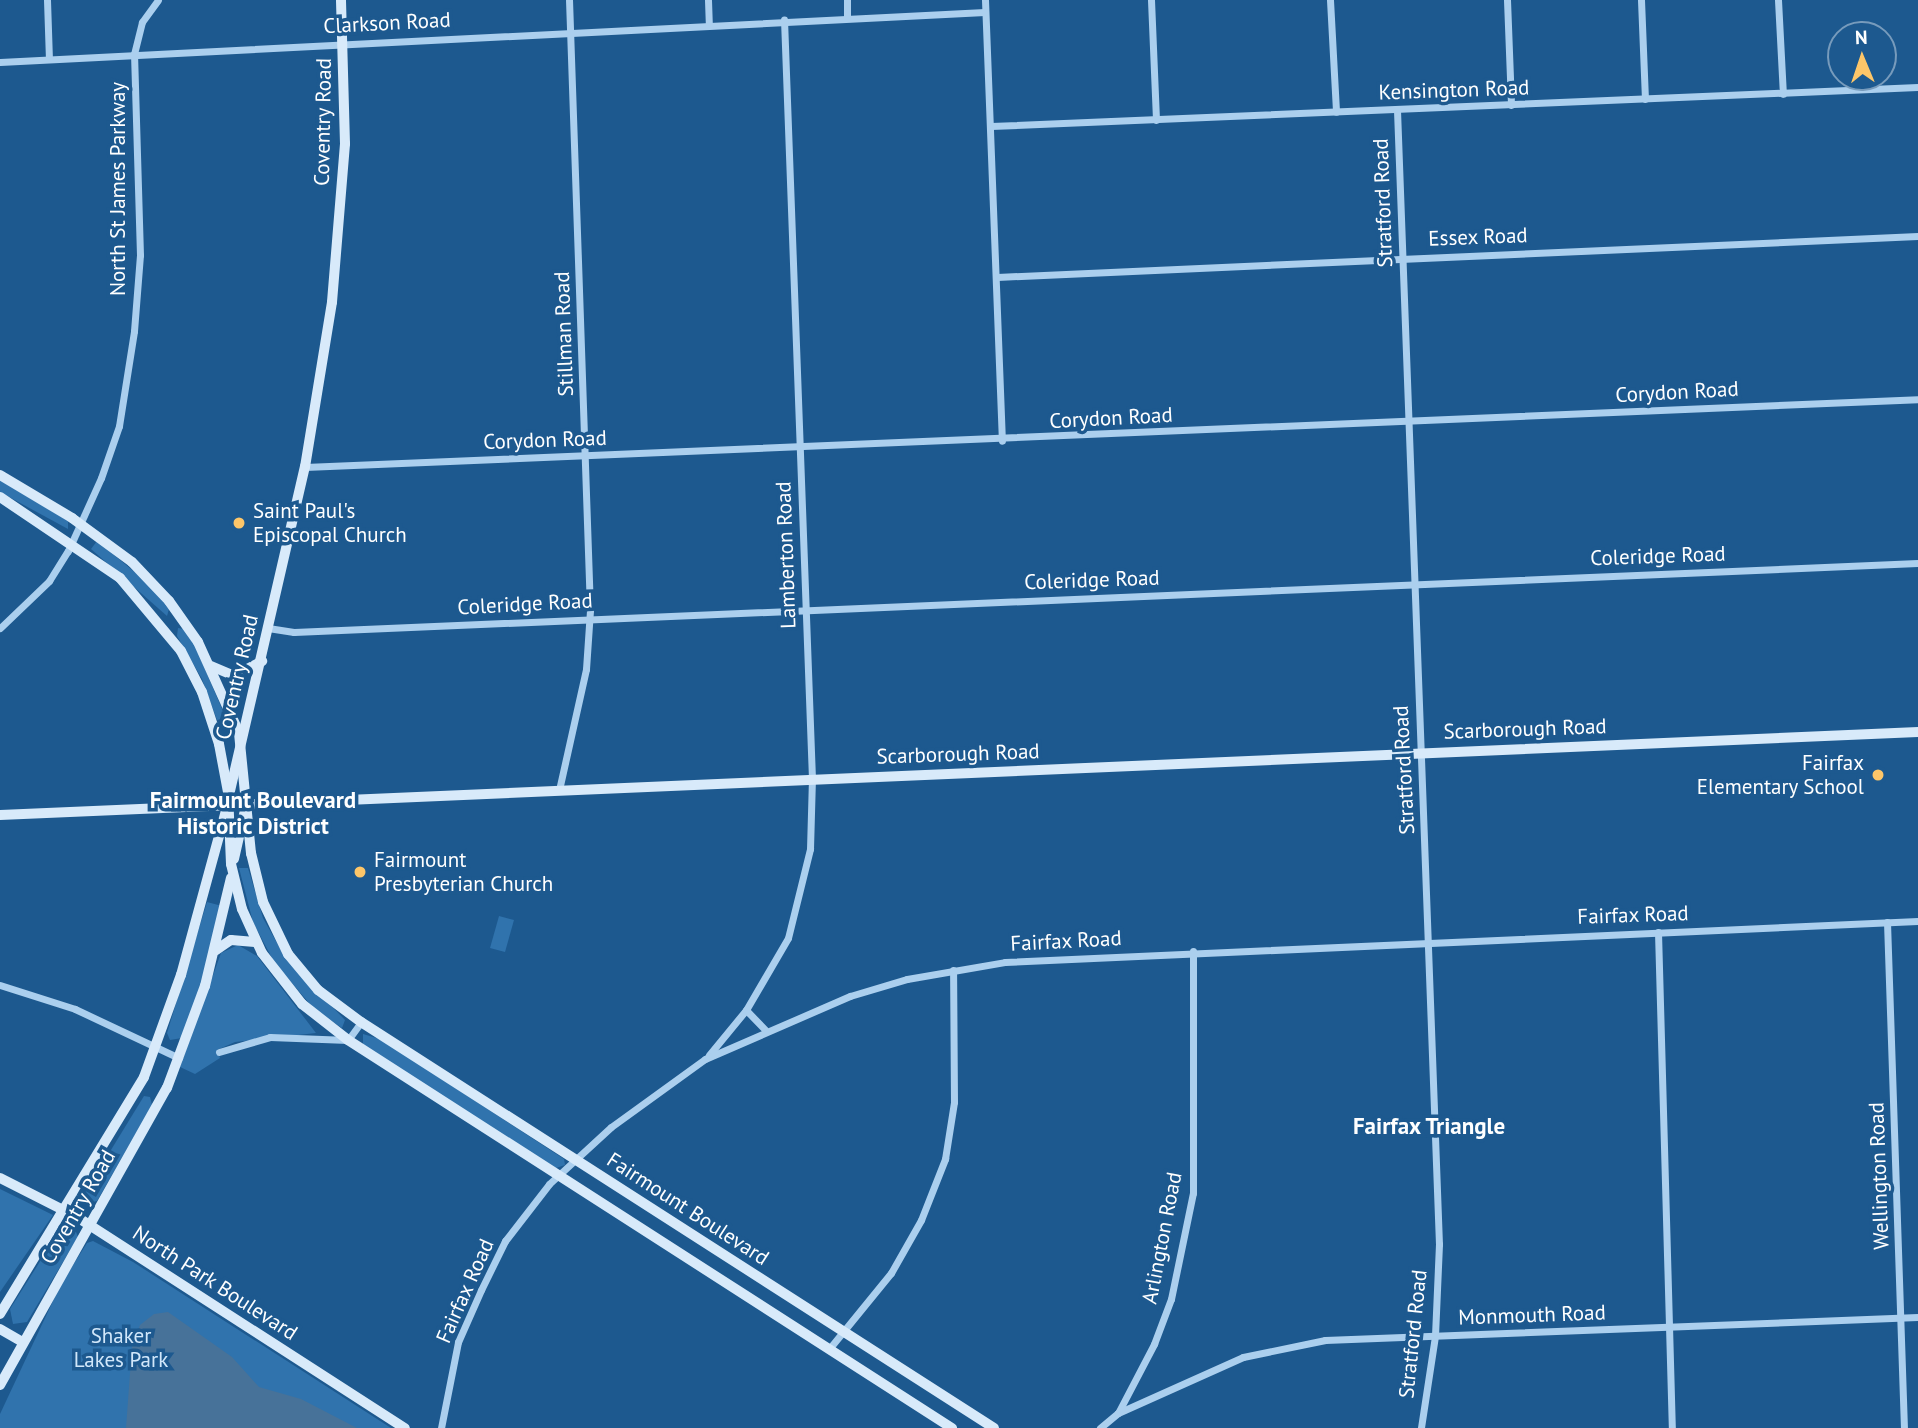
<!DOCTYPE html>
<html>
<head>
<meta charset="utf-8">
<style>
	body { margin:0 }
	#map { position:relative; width:1918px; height:1428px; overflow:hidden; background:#1d598f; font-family:"PT Sans",sans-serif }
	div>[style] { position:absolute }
	.green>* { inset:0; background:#3073ad }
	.water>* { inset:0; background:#477299 }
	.street>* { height:7px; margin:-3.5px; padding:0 3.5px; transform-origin:3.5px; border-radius:3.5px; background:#abcfee }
	.secondary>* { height:10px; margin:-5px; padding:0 5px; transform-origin:5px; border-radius:5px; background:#d8eafa }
	.dots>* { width:19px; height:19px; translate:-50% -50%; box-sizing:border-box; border:4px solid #1d598f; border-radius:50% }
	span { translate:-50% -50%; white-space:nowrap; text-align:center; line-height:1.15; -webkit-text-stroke:7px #1d598f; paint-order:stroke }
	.street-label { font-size:21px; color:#fff }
	.poi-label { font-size:21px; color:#fff }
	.left { translate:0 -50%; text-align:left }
	.right { translate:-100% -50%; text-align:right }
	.park-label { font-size:21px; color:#d1e7fa }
	.neighbourhood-label { font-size:23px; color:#fff; font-weight:700 }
	.north { position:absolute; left:1827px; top:21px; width:70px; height:70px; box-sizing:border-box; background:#1d598f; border:2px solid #779bbc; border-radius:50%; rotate:358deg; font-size:19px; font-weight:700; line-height:28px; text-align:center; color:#fff }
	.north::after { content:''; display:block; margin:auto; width:24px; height:32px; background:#fdc669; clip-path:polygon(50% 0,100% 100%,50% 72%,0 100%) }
</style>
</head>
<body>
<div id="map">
	<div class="green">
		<i style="clip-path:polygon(0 480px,68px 521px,68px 529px,0 492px)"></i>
		<i style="clip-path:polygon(97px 541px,148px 583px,169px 609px,167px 616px,91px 549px)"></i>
		<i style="clip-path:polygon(178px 628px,184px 629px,194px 644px,226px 718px,217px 720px,202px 679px,177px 636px)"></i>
		<i style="clip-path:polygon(239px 868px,248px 868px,263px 918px,286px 959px,345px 1020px,342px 1028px,315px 1010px,274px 962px,253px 922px)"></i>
		<i style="clip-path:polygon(207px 902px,222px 906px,201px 987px,182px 1038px,170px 1040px,167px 1033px)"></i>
		<i style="clip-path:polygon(499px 916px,514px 920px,505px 952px,490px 948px)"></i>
		<i style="clip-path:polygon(238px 945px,257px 956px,316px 1033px,235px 1042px,217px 1050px,220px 1058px,195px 1074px,180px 1067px,221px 953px)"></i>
		<i style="clip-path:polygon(363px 1034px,380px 1039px,564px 1159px,565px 1165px,556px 1168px,363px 1046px)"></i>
		<i style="clip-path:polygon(144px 1096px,150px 1097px,152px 1105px,97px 1201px,85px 1204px,84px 1194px)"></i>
		<i style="clip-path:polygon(0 1189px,53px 1215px,0 1292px)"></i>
		<i style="clip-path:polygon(63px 1225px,74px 1227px,78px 1237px,27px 1322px,13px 1324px,10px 1309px)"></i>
		<i style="clip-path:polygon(93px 1241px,133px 1262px,391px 1428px,0 1428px,0 1414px,61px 1284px,87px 1243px)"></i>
	</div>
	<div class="water">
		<i style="clip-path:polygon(168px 1312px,232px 1357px,259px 1387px,301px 1399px,357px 1428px,126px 1428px,132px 1346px,140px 1325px,154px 1314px)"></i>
	</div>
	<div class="street">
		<i style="left:47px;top:0;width:59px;rotate:88.1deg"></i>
		<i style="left:708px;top:0;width:24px;rotate:88deg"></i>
		<i style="left:847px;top:0;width:17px;rotate:90deg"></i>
		<i style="left:985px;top:0;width:441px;rotate:87.8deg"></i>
		<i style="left:1151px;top:0;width:120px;rotate:87.6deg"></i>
		<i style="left:1330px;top:0;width:112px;rotate:86.9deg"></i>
		<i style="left:1507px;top:0;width:105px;rotate:87.8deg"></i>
		<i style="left:1641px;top:0;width:99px;rotate:87.7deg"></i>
		<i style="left:1778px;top:0;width:94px;rotate:87deg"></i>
		<i style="left:0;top:62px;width:986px;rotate:-2.91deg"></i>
		<i style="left:1397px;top:110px;width:1135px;rotate:87.88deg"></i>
		<i style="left:1439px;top:1244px;width:92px;rotate:92.5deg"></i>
		<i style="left:1435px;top:1336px;width:93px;rotate:98.7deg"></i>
		<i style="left:991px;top:126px;width:928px;rotate:-2.41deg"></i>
		<i style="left:997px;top:277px;width:922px;rotate:-2.55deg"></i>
		<i style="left:305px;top:467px;width:1614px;rotate:-2.41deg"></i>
		<i style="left:0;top:628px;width:68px;rotate:-43.8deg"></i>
		<i style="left:49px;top:581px;width:36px;rotate:-58deg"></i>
		<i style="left:68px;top:551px;width:80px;rotate:-65.7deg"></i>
		<i style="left:101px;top:478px;width:55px;rotate:-70.9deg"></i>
		<i style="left:119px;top:426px;width:96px;rotate:-81deg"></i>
		<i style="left:134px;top:331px;width:76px;rotate:-85.5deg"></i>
		<i style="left:140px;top:255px;width:201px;rotate:-91.7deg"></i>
		<i style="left:134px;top:54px;width:33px;rotate:-76deg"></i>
		<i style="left:142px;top:22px;width:27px;rotate:-54deg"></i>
		<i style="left:268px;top:628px;width:26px;rotate:9deg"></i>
		<i style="left:294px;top:632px;width:1625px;rotate:-2.43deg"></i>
		<i style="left:559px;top:790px;width:124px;rotate:-77.4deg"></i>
		<i style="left:586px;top:669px;width:59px;rotate:-86.1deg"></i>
		<i style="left:590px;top:610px;width:610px;rotate:-91.97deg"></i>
		<i style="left:1887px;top:922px;width:506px;rotate:88.08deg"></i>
		<i style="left:1658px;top:932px;width:496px;rotate:88.4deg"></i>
		<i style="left:0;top:985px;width:79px;rotate:17.7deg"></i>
		<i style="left:75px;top:1009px;width:115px;rotate:25.2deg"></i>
		<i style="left:746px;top:1010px;width:28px;rotate:46deg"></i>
		<i style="left:219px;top:1052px;width:53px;rotate:-16.4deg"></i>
		<i style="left:270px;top:1037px;width:78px;rotate:2.2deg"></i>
		<i style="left:348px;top:1040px;width:22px;rotate:-54deg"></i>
		<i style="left:709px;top:1055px;width:58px;rotate:-50.6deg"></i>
		<i style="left:746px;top:1010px;width:83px;rotate:-59.7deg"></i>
		<i style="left:788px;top:938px;width:92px;rotate:-76.1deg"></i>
		<i style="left:810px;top:849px;width:70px;rotate:-88.4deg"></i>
		<i style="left:812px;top:779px;width:760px;rotate:-92.11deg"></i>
		<i style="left:829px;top:1349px;width:98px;rotate:-50.8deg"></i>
		<i style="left:891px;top:1273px;width:61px;rotate:-60.5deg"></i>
		<i style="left:921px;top:1220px;width:66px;rotate:-68.5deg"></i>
		<i style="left:945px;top:1159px;width:58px;rotate:-81deg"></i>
		<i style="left:954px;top:1102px;width:132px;rotate:-90.4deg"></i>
		<i style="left:1118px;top:1413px;width:137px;rotate:-24.1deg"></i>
		<i style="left:1243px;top:1357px;width:84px;rotate:-11.7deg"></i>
		<i style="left:1325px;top:1340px;width:593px;rotate:-2.22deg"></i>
		<i style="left:441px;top:1428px;width:88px;rotate:-78.8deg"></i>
		<i style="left:458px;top:1342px;width:57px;rotate:-66.1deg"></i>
		<i style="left:481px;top:1290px;width:55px;rotate:-63.9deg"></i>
		<i style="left:505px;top:1241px;width:72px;rotate:-52.3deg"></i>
		<i style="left:549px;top:1184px;width:84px;rotate:-42.6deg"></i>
		<i style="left:611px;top:1127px;width:116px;rotate:-35.9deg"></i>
		<i style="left:705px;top:1059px;width:158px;rotate:-23.5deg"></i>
		<i style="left:850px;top:996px;width:59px;rotate:-16.6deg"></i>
		<i style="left:907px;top:979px;width:99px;rotate:-9.8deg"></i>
		<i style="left:1005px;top:962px;width:914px;rotate:-2.57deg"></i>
		<i style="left:1100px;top:1428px;width:23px;rotate:-40deg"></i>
		<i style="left:1118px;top:1413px;width:78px;rotate:-62.4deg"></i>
		<i style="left:1154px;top:1344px;width:48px;rotate:-69.3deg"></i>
		<i style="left:1171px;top:1299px;width:108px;rotate:-78.3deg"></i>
		<i style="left:1193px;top:1193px;width:242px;rotate:-90deg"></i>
	</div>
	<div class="secondary">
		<i style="left:0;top:475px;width:84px;rotate:30.8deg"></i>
		<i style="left:72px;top:518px;width:74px;rotate:36.3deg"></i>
		<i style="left:132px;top:562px;width:54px;rotate:46.5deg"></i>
		<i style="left:169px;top:601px;width:50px;rotate:54.7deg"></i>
		<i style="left:198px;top:642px;width:100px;rotate:65.7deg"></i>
		<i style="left:239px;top:733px;width:121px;rotate:84.3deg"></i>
		<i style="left:251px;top:853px;width:50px;rotate:76.2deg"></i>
		<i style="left:263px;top:902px;width:58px;rotate:64.3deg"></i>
		<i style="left:288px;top:954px;width:47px;rotate:50.2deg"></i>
		<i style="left:318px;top:990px;width:54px;rotate:36.7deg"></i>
		<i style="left:361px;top:1022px;width:752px;rotate:32.68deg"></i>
		<i style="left:0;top:497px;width:145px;rotate:34deg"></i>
		<i style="left:120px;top:578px;width:95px;rotate:50.1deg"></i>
		<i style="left:181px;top:651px;width:46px;rotate:62.9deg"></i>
		<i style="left:202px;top:692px;width:55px;rotate:71.9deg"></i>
		<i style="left:219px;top:744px;width:49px;rotate:79.4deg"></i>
		<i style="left:228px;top:792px;width:72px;rotate:87.6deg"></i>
		<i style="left:231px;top:864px;width:46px;rotate:76.3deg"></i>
		<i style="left:242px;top:909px;width:48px;rotate:65.6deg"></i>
		<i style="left:262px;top:953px;width:65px;rotate:51.9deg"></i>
		<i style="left:302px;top:1004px;width:58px;rotate:38deg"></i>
		<i style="left:348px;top:1040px;width:718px;rotate:32.72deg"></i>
		<i style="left:211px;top:666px;width:25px;rotate:23deg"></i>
		<i style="left:234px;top:676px;width:32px;rotate:-28deg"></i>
		<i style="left:230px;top:791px;width:333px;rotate:-77deg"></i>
		<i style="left:305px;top:467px;width:167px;rotate:-80.7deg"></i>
		<i style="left:332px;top:302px;width:159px;rotate:-85.3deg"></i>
		<i style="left:345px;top:144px;width:144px;rotate:-91.6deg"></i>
		<i style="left:0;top:815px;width:1920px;rotate:-2.48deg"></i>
		<i style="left:234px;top:859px;width:50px;rotate:-77.3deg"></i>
		<i style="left:216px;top:950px;width:18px;rotate:-34deg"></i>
		<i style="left:231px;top:940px;width:24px;rotate:5deg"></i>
		<i style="left:0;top:1178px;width:86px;rotate:26.9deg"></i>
		<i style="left:77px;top:1217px;width:390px;rotate:32.8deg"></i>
		<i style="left:0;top:1314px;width:277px;rotate:-58.7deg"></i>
		<i style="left:144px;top:1077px;width:109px;rotate:-70.1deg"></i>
		<i style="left:181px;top:975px;width:171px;rotate:-74.7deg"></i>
		<i style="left:0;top:1329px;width:24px;rotate:30deg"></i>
		<i style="left:0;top:1385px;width:341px;rotate:-60.7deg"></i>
		<i style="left:167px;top:1088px;width:109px;rotate:-69.6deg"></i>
		<i style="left:205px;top:986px;width:111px;rotate:-76.5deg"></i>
	</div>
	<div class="dots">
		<i style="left:239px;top:523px;background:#fdc669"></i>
		<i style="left:1878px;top:775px;background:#fdc669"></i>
		<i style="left:360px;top:872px;background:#fdc669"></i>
	</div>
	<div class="street-label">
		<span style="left:387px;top:23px;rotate:-3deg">Clarkson Road</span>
		<span style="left:1454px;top:90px;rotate:-2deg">Kensington Road</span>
		<span style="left:323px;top:122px;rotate:-89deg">Coventry Road</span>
		<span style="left:118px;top:189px;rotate:-90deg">North St James Parkway</span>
		<span style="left:1383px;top:203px;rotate:-92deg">Stratford Road</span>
		<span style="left:1478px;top:237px;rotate:-2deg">Essex Road</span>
		<span style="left:564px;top:334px;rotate:-92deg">Stillman Road</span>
		<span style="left:1677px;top:392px;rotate:-3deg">Corydon Road</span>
		<span style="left:1111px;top:418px;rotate:-3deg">Corydon Road</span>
		<span style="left:545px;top:440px;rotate:-2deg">Corydon Road</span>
		<span style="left:786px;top:555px;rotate:-92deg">Lamberton Road</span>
		<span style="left:1658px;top:556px;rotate:-2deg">Coleridge Road</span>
		<span style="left:1092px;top:580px;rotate:-2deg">Coleridge Road</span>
		<span style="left:525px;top:604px;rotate:-3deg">Coleridge Road</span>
		<span style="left:237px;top:677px;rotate:-77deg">Coventry Road</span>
		<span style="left:1525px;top:729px;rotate:-2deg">Scarborough Road</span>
		<span style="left:958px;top:754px;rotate:-2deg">Scarborough Road</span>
		<span style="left:1404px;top:770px;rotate:-93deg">Stratford Road</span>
		<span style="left:1633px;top:915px;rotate:-2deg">Fairfax Road</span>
		<span style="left:1066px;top:941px;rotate:-3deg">Fairfax Road</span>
		<span style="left:1879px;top:1176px;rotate:-92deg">Wellington Road</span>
		<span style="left:78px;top:1207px;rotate:-60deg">Coventry Road</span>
		<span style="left:688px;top:1209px;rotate:33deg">Fairmount Boulevard</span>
		<span style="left:1162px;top:1238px;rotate:-79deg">Arlington Road</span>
		<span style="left:215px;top:1283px;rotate:33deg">North Park Boulevard</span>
		<span style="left:465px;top:1291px;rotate:-66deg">Fairfax Road</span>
		<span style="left:1532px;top:1315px;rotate:-2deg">Monmouth Road</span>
		<span style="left:1413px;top:1334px;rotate:-84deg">Stratford Road</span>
	</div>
	<div class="poi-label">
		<span class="left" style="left:253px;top:523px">Saint Paul's<br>Episcopal Church</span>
		<span class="right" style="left:1864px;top:775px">Fairfax<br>Elementary School</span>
		<span class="left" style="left:374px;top:872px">Fairmount<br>Presbyterian Church</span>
	</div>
	<div class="park-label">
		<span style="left:121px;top:1348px">Shaker<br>Lakes Park</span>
	</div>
	<div class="neighbourhood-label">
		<span style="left:253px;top:813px">Fairmount Boulevard<br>Historic District</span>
		<span style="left:1429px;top:1126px">Fairfax Triangle</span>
	</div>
	<div class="north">N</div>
</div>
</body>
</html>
